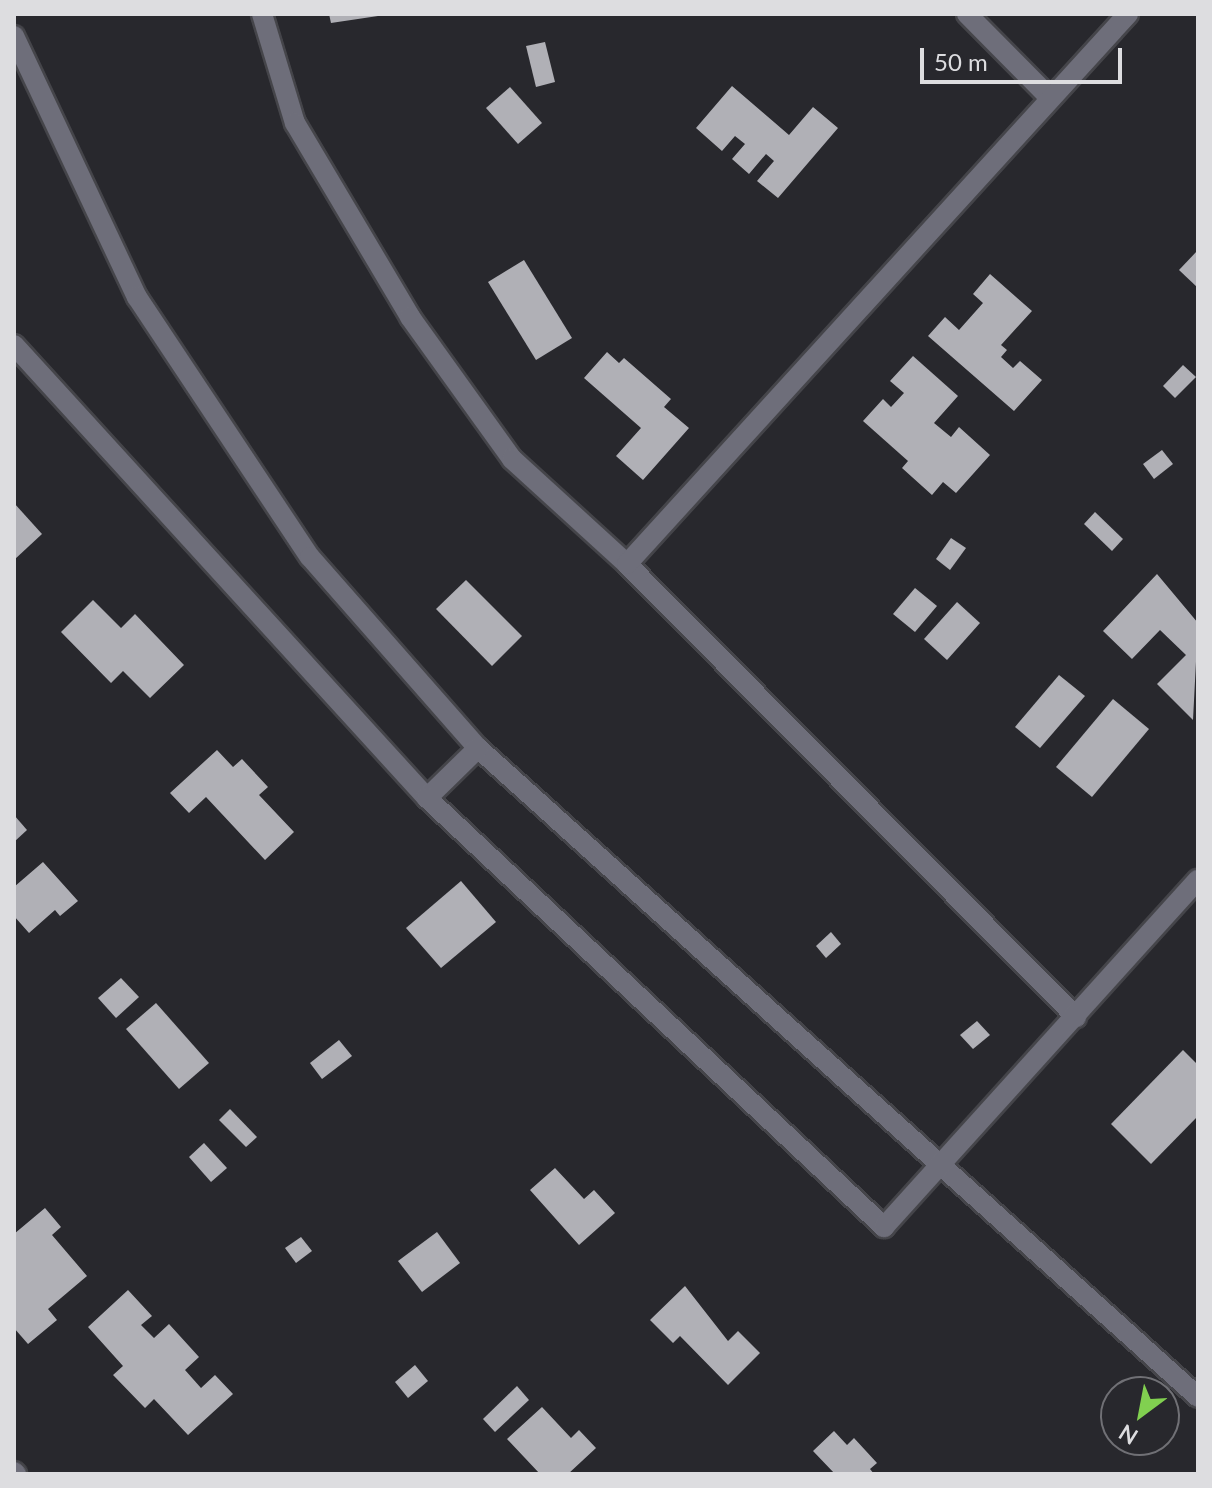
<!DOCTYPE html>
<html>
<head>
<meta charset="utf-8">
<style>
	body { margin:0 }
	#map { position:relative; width:1212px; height:1488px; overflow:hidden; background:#28282d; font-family:Lato,sans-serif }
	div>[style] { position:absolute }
	.building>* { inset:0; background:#b0b0b6 }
	.roads { filter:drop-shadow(2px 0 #45454a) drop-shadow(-2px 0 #45454a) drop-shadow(0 2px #45454a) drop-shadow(0 -2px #45454a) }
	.minor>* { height:20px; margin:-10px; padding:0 10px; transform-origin:10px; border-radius:10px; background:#6e6e7a }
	span { translate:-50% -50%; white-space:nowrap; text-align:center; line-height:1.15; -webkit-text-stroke:8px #28282d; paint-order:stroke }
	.frame { position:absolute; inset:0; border:16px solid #dddde0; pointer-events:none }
	.north { position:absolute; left:1100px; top:1376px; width:80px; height:80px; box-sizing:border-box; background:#28282d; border:2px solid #707075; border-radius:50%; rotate:212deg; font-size:22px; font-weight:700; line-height:32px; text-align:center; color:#dddde0 }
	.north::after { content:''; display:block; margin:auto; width:28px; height:36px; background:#81d050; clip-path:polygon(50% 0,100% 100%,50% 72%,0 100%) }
	.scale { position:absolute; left:920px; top:48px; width:202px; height:36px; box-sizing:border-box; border:4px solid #dddde0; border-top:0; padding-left:10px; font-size:24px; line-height:28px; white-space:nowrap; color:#dddde0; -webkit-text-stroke:6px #28282d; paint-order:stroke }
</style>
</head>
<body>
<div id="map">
	<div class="building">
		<i style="clip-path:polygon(329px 14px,378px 14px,378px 16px,331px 23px)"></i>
		<i style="clip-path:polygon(545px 42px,555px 82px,536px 87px,526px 46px)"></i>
		<i style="clip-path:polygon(732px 86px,789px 135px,813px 107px,838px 128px,778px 198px,757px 181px,774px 161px,766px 154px,749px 174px,732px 159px,745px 144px,735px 136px,722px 151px,696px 128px)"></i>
		<i style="clip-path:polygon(510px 87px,542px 123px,518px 144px,486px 108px)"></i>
		<i style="clip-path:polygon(1198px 250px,1198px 288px,1179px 270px)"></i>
		<i style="clip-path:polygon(524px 260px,572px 338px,536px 360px,488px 282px)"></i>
		<i style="clip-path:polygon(990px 274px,1032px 311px,1001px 345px,1007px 350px,1001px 357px,1013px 368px,1020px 361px,1042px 380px,1014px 411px,928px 336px,945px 317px,959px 330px,983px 303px,973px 294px)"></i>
		<i style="clip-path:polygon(607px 352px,619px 363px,624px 358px,671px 399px,664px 407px,689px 428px,643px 480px,616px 456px,641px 428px,584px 378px)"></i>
		<i style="clip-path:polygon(913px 356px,958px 396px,934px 423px,951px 437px,959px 427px,990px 455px,956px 493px,943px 482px,932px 495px,902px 468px,908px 461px,863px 421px,883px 399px,891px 407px,904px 393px,890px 381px)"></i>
		<i style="clip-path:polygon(1183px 365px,1196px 377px,1175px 398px,1163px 386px)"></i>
		<i style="clip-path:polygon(1162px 450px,1173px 464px,1154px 479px,1143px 464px)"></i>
		<i style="clip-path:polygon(14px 503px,42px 534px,14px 560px)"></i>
		<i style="clip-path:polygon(1095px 512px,1123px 539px,1112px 551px,1084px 524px)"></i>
		<i style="clip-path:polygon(951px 538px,966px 548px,950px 570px,936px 559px)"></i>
		<i style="clip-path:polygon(1157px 574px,1198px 623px,1193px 720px,1157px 684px,1186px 655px,1160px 630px,1132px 659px,1103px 631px)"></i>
		<i style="clip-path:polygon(466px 580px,522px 636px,492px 666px,436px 609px)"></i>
		<i style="clip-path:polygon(915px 588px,937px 606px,915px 632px,893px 614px)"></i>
		<i style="clip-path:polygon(93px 600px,121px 628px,135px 614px,184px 665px,150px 698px,123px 671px,111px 683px,61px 632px)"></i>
		<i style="clip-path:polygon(957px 602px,980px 623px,947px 660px,924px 639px)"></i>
		<i style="clip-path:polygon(1059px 675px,1085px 696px,1040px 748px,1015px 727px)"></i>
		<i style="clip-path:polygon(1113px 699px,1149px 729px,1092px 797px,1056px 767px)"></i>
		<i style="clip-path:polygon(217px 750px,233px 767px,242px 759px,268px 787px,259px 795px,294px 832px,265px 860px,206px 797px,189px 813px,170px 793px)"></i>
		<i style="clip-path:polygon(14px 815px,27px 830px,14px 842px)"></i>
		<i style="clip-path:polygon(43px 862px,78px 901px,60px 916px,55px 910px,29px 933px,14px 916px,14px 887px)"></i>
		<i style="clip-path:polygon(461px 881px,496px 922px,441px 968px,406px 928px)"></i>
		<i style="clip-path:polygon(831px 932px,841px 944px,826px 958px,816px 946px)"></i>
		<i style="clip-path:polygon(121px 978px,139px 997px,116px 1018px,98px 998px)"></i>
		<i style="clip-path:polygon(156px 1003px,209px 1063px,179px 1089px,126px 1029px)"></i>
		<i style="clip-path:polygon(977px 1021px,990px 1035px,973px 1049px,960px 1035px)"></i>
		<i style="clip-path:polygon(339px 1040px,352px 1056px,322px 1079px,310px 1063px)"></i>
		<i style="clip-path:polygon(1183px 1050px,1198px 1065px,1198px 1116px,1151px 1164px,1111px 1124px)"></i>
		<i style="clip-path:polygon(230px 1109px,257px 1137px,246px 1147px,219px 1120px)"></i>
		<i style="clip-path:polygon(204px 1143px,227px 1168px,211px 1182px,189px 1157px)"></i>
		<i style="clip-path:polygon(555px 1168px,584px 1199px,594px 1190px,615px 1213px,579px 1245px,530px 1190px)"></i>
		<i style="clip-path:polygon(45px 1208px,61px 1227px,52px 1235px,87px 1276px,48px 1309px,57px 1320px,28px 1344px,14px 1328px,14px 1234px)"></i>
		<i style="clip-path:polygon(437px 1232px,460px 1263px,422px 1292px,398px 1261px)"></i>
		<i style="clip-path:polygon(301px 1237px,312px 1251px,296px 1263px,285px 1248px)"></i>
		<i style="clip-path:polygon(685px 1286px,728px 1341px,738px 1331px,760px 1353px,728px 1385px,680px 1336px,673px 1343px,650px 1320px)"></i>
		<i style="clip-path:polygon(128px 1290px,152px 1316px,141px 1325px,154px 1338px,169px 1324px,199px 1357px,185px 1370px,201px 1388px,215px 1375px,233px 1394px,188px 1435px,154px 1399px,145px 1408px,113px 1375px,123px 1366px,88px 1327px)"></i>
		<i style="clip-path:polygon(415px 1365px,428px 1381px,408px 1398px,395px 1382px)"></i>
		<i style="clip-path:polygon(517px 1386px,529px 1400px,495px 1432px,483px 1419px)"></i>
		<i style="clip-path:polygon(542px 1407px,571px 1438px,579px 1430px,596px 1448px,568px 1474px,540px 1474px,507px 1439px)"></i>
		<i style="clip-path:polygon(834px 1431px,847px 1445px,854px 1438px,877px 1463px,870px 1469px,874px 1474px,835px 1474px,813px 1451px)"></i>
	</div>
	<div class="roads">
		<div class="minor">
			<i style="left:262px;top:14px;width:114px;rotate:73.2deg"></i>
			<i style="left:295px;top:123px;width:226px;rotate:59.3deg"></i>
			<i style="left:410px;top:317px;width:175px;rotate:54.3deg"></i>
			<i style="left:512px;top:459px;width:156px;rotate:42.4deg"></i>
			<i style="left:627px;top:564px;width:638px;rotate:45.25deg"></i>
			<i style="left:967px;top:14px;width:118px;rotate:45.3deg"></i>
			<i style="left:14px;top:36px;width:289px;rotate:64.8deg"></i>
			<i style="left:137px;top:297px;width:312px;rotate:56.4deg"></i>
			<i style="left:310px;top:557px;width:254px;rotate:48.7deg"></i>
			<i style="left:478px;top:748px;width:969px;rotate:42.03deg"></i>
			<i style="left:14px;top:345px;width:613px;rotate:47.64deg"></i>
			<i style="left:427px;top:798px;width:71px;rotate:-44.4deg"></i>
			<i style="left:627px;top:564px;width:744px;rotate:-47.67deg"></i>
			<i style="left:427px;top:798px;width:627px;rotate:43.19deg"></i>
			<i style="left:884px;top:1227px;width:468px;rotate:-47.9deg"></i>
			<i style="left:14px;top:1472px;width:3px;rotate:45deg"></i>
		</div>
	</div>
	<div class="frame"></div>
	<div class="north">N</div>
	<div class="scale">50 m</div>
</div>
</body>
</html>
